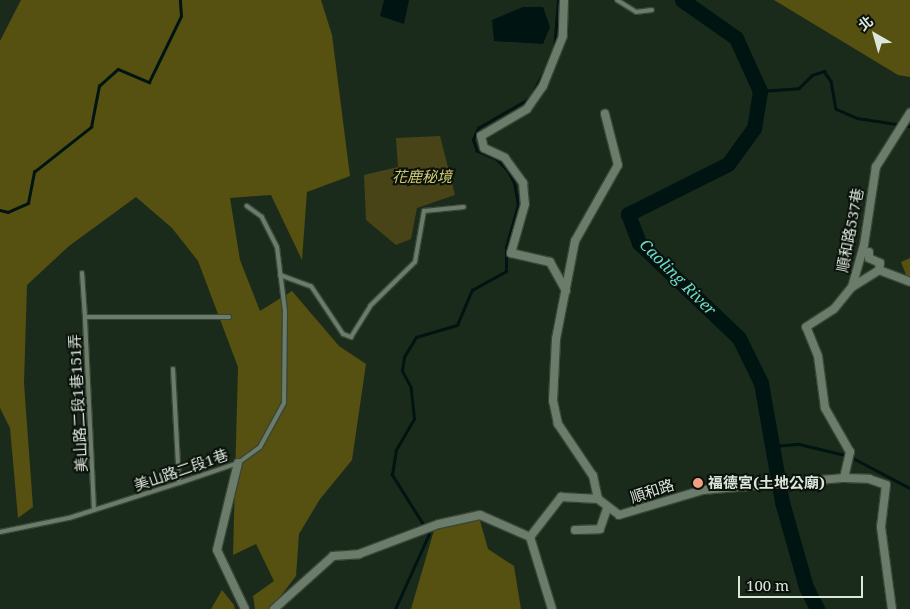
<!DOCTYPE html>
<html>
<head>
<meta charset="utf-8">
<style>
	body { margin:0 }
	#map { position:relative; width:910px; height:609px; overflow:hidden; background:#1b2b1b; font-family:"Noto Serif","Noto Sans TC",serif }
	div>[style] { position:absolute }
	.green>* { inset:0; background:#494418 }
	.forest>* { inset:0; background:#565011 }
	.water>* { inset:0; background:#001412 }
	.stream>* { height:2.5px; margin:-1.25px; padding:0 1.25px; transform-origin:1.25px; border-radius:1.25px; background:#001412 }
	.river>* { height:15px; margin:-7.5px; padding:0 7.5px; transform-origin:7.5px; border-radius:7.5px; background:#001412 }
	.roads { filter:drop-shadow(1px 0 #394638) drop-shadow(-1px 0 #394638) drop-shadow(0 1px #394638) drop-shadow(0 -1px #394638) }
	.service>* { height:4px; margin:-2px; padding:0 2px; transform-origin:2px; border-radius:2px; background:#6b7d6a }
	.minor>* { height:8px; margin:-4px; padding:0 4px; transform-origin:4px; border-radius:4px; background:#6b7d6a }
	.dots>* { width:14px; height:14px; translate:-50% -50%; box-sizing:border-box; border:2px solid #0b120b; border-radius:50% }
	span { translate:-50% -50%; white-space:nowrap; text-align:center; line-height:1.15; -webkit-text-stroke:4px #0b120b; paint-order:stroke }
	.park-label { font-size:15px; color:#d0c870; font-style:italic }
	.street-label { font-size:15px; color:#dce6db }
	.poi-label { font-size:15px; color:#dce6db; font-weight:700 }
	.left { translate:0 -50%; text-align:left }
	.water-label { font-size:16px; color:#66decf; font-style:italic }
	.north { position:absolute; left:850px; top:10px; width:50px; height:50px; -webkit-text-stroke:4px #0b120b; paint-order:stroke; rotate:322deg; font-size:14px; font-weight:700; line-height:20px; text-align:center; color:#dce6db }
	.north::after { content:''; display:block; margin:auto; width:18px; height:22px; background:#dce6db; clip-path:polygon(50% 0,100% 100%,50% 72%,0 100%) }
	.scale { position:absolute; left:738px; top:576px; width:125px; height:22px; box-sizing:border-box; border:2px solid #dce6db; border-top:0; padding-left:6px; font-size:15px; line-height:18px; white-space:nowrap; color:#dce6db; -webkit-text-stroke:4px #0b120b; paint-order:stroke }
</style>
</head>
<body>
<div id="map">
	<div class="green">
		<i style="clip-path:polygon(440px 136px,455px 195px,417px 208px,411px 239px,396px 245px,366px 220px,364px 175px,398px 167px,396px 138px)"></i>
	</div>
	<div class="forest">
		<i style="clip-path:polygon(21px 0,321px 0,332px 35px,350px 176px,307px 192px,302px 260px,271px 195px,230px 198px,240px 260px,260px 311px,292px 291px,339px 346px,366px 364px,352px 460px,320px 499px,299px 534px,296px 576px,271px 609px,255px 609px,253px 596px,274px 581px,256px 544px,233px 555px,238px 367px,198px 261px,172px 228px,136px 197px,69px 246px,27px 285px,24px 383px,33px 507px,18px 518px,10px 428px,0 408px,0 41px)"></i>
		<i style="clip-path:polygon(774px 0,910px 0,910px 77px,898px 75px)"></i>
		<i style="clip-path:polygon(910px 258px,910px 285px,901px 262px)"></i>
		<i style="clip-path:polygon(477px 510px,488px 549px,514px 566px,521px 609px,411px 609px,437px 520px)"></i>
		<i style="clip-path:polygon(222px 590px,234px 605px,235px 609px,211px 609px)"></i>
	</div>
	<div class="water">
		<i style="clip-path:polygon(384px 0,409px 0,404px 24px,380px 16px)"></i>
		<i style="clip-path:polygon(523px 7px,543px 7px,550px 27px,543px 44px,494px 41px,492px 20px)"></i>
	</div>
	<div class="stream">
		<i style="left:554px;top:50px;width:50px;rotate:-85.4deg"></i>
		<i style="left:760px;top:91px;width:39px;rotate:-4deg"></i>
		<i style="left:799px;top:88px;width:18px;rotate:-45deg"></i>
		<i style="left:812px;top:75px;width:13px;rotate:-18deg"></i>
		<i style="left:824px;top:71px;width:12px;rotate:55deg"></i>
		<i style="left:831px;top:81px;width:28px;rotate:80deg"></i>
		<i style="left:836px;top:109px;width:23px;rotate:23deg"></i>
		<i style="left:857px;top:118px;width:54px;rotate:8.6deg"></i>
		<i style="left:0;top:210px;width:8px;rotate:14deg"></i>
		<i style="left:8px;top:212px;width:22px;rotate:-24deg"></i>
		<i style="left:28px;top:203px;width:32px;rotate:-79deg"></i>
		<i style="left:34px;top:172px;width:73px;rotate:-38.3deg"></i>
		<i style="left:91px;top:127px;width:42px;rotate:-79deg"></i>
		<i style="left:99px;top:86px;width:25px;rotate:-42deg"></i>
		<i style="left:118px;top:69px;width:34px;rotate:23deg"></i>
		<i style="left:149px;top:82px;width:73px;rotate:-64.1deg"></i>
		<i style="left:181px;top:16px;width:16px;rotate:-94deg"></i>
		<i style="left:774px;top:446px;width:25px;rotate:-5deg"></i>
		<i style="left:799px;top:444px;width:47px;rotate:13.4deg"></i>
		<i style="left:853px;top:458px;width:64px;rotate:27.8deg"></i>
		<i style="left:395px;top:609px;width:82px;rotate:-65.6deg"></i>
		<i style="left:429px;top:534px;width:70px;rotate:-122.1deg"></i>
		<i style="left:392px;top:475px;width:25px;rotate:-81deg"></i>
		<i style="left:396px;top:450px;width:36px;rotate:-60deg"></i>
		<i style="left:414px;top:419px;width:31px;rotate:-96deg"></i>
		<i style="left:411px;top:388px;width:19px;rotate:-118deg"></i>
		<i style="left:402px;top:371px;width:14px;rotate:-82deg"></i>
		<i style="left:404px;top:357px;width:23px;rotate:-59deg"></i>
		<i style="left:416px;top:337px;width:43px;rotate:-16.3deg"></i>
		<i style="left:457px;top:325px;width:38px;rotate:-67deg"></i>
		<i style="left:472px;top:290px;width:39px;rotate:-29deg"></i>
		<i style="left:506px;top:271px;width:24px;rotate:-90deg"></i>
		<i style="left:506px;top:247px;width:44px;rotate:-74.1deg"></i>
		<i style="left:518px;top:205px;width:22px;rotate:-100deg"></i>
		<i style="left:514px;top:183px;width:13px;rotate:-117deg"></i>
		<i style="left:508px;top:171px;width:17px;rotate:-135deg"></i>
		<i style="left:496px;top:159px;width:21px;rotate:-157deg"></i>
		<i style="left:477px;top:151px;width:12px;rotate:-110deg"></i>
		<i style="left:473px;top:140px;width:13px;rotate:-67deg"></i>
		<i style="left:478px;top:128px;width:60px;rotate:-30deg"></i>
		<i style="left:530px;top:98px;width:41px;rotate:-62.2deg"></i>
	</div>
	<div class="river">
		<i style="left:682px;top:0;width:66px;rotate:35.1deg"></i>
		<i style="left:736px;top:38px;width:58px;rotate:65.6deg"></i>
		<i style="left:760px;top:91px;width:37px;rotate:99deg"></i>
		<i style="left:754px;top:128px;width:44px;rotate:125.8deg"></i>
		<i style="left:728px;top:164px;width:112px;rotate:153.4deg"></i>
		<i style="left:628px;top:214px;width:31px;rotate:69deg"></i>
		<i style="left:639px;top:243px;width:138px;rotate:43.5deg"></i>
		<i style="left:739px;top:338px;width:50px;rotate:63.9deg"></i>
		<i style="left:761px;top:383px;width:121px;rotate:80deg"></i>
		<i style="left:782px;top:502px;width:88px;rotate:74.2deg"></i>
		<i style="left:806px;top:587px;width:25px;rotate:63deg"></i>
	</div>
	<div class="roads">
		<div class="service">
			<i style="left:617px;top:0;width:22px;rotate:32deg"></i>
			<i style="left:636px;top:12px;width:16px;rotate:-7deg"></i>
			<i style="left:82px;top:273px;width:44px;rotate:86.1deg"></i>
			<i style="left:280px;top:275px;width:33px;rotate:20deg"></i>
			<i style="left:311px;top:286px;width:58px;rotate:56.3deg"></i>
			<i style="left:343px;top:334px;width:9px;rotate:21deg"></i>
			<i style="left:351px;top:337px;width:36px;rotate:-58deg"></i>
			<i style="left:370px;top:306px;width:63px;rotate:-44.4deg"></i>
			<i style="left:415px;top:262px;width:52px;rotate:-80deg"></i>
			<i style="left:424px;top:211px;width:40px;rotate:-5.7deg"></i>
			<i style="left:173px;top:369px;width:114px;rotate:87deg"></i>
			<i style="left:94px;top:510px;width:193px;rotate:-92.7deg"></i>
			<i style="left:85px;top:317px;width:144px"></i>
			<i style="left:0;top:532px;width:70px;rotate:-11.5deg"></i>
			<i style="left:69px;top:518px;width:115px;rotate:-17.7deg"></i>
			<i style="left:179px;top:483px;width:62px;rotate:-18.7deg"></i>
			<i style="left:238px;top:463px;width:27px;rotate:-36deg"></i>
			<i style="left:260px;top:447px;width:50px;rotate:-61.4deg"></i>
			<i style="left:284px;top:403px;width:92px;rotate:-89.4deg"></i>
			<i style="left:285px;top:311px;width:64px;rotate:-97.1deg"></i>
			<i style="left:277px;top:247px;width:34px;rotate:-117deg"></i>
			<i style="left:262px;top:217px;width:19px;rotate:-144deg"></i>
		</div>
		<div class="minor">
			<i style="left:564px;top:0;width:36px;rotate:92deg"></i>
			<i style="left:563px;top:36px;width:54px;rotate:111.8deg"></i>
			<i style="left:543px;top:86px;width:28px;rotate:125deg"></i>
			<i style="left:527px;top:109px;width:53px;rotate:149.6deg"></i>
			<i style="left:481px;top:136px;width:12px;rotate:76deg"></i>
			<i style="left:484px;top:148px;width:23px;rotate:25deg"></i>
			<i style="left:505px;top:158px;width:31px;rotate:54deg"></i>
			<i style="left:523px;top:183px;width:21px;rotate:85deg"></i>
			<i style="left:525px;top:204px;width:51px;rotate:105.9deg"></i>
			<i style="left:511px;top:253px;width:40px;rotate:13deg"></i>
			<i style="left:550px;top:262px;width:33px;rotate:61deg"></i>
			<i style="left:879px;top:270px;width:33px;rotate:21deg"></i>
			<i style="left:852px;top:287px;width:32px;rotate:-32deg"></i>
			<i style="left:879px;top:270px;width:7px;rotate:-82deg"></i>
			<i style="left:880px;top:263px;width:12px;rotate:-156deg"></i>
			<i style="left:869px;top:258px;width:6px;rotate:-90deg"></i>
			<i style="left:238px;top:463px;width:89px;rotate:103.6deg"></i>
			<i style="left:217px;top:550px;width:65px;rotate:64.6deg"></i>
			<i style="left:844px;top:478px;width:27px;rotate:-77deg"></i>
			<i style="left:850px;top:452px;width:51px;rotate:-119.6deg"></i>
			<i style="left:825px;top:408px;width:52px;rotate:-97.7deg"></i>
			<i style="left:818px;top:356px;width:31px;rotate:-112deg"></i>
			<i style="left:806px;top:327px;width:33px;rotate:-33deg"></i>
			<i style="left:834px;top:309px;width:28px;rotate:-51deg"></i>
			<i style="left:852px;top:287px;width:44px;rotate:-74.1deg"></i>
			<i style="left:864px;top:245px;width:79px;rotate:-81.3deg"></i>
			<i style="left:876px;top:167px;width:64px;rotate:-57.8deg"></i>
			<i style="left:598px;top:499px;width:24px;rotate:-102deg"></i>
			<i style="left:593px;top:476px;width:63px;rotate:-123.9deg"></i>
			<i style="left:558px;top:424px;width:24px;rotate:-102deg"></i>
			<i style="left:553px;top:401px;width:62px;rotate:-87.2deg"></i>
			<i style="left:556px;top:339px;width:100px;rotate:-79deg"></i>
			<i style="left:575px;top:241px;width:87px;rotate:-60.5deg"></i>
			<i style="left:618px;top:165px;width:53px;rotate:-104.3deg"></i>
			<i style="left:575px;top:530px;width:25px;rotate:-2deg"></i>
			<i style="left:600px;top:529px;width:21px;rotate:-71deg"></i>
			<i style="left:274px;top:609px;width:79px;rotate:-41.9deg"></i>
			<i style="left:333px;top:556px;width:26px;rotate:-4deg"></i>
			<i style="left:359px;top:554px;width:85px;rotate:-20.6deg"></i>
			<i style="left:439px;top:524px;width:42px;rotate:-12.4deg"></i>
			<i style="left:480px;top:515px;width:55px;rotate:23.7deg"></i>
			<i style="left:552px;top:609px;width:75px;rotate:-107deg"></i>
			<i style="left:530px;top:537px;width:51px;rotate:-52.2deg"></i>
			<i style="left:561px;top:497px;width:37px;rotate:3deg"></i>
			<i style="left:598px;top:499px;width:26px;rotate:37deg"></i>
			<i style="left:619px;top:515px;width:88px;rotate:-16.6deg"></i>
			<i style="left:703px;top:490px;width:142px;rotate:-4.9deg"></i>
			<i style="left:844px;top:478px;width:25px;rotate:2deg"></i>
			<i style="left:869px;top:479px;width:18px;rotate:19deg"></i>
			<i style="left:886px;top:485px;width:42px;rotate:96.8deg"></i>
			<i style="left:881px;top:527px;width:83px;rotate:82.4deg"></i>
		</div>
	</div>
	<div class="dots">
		<i style="left:698px;top:483px;background:#f2a080"></i>
	</div>
	<div class="park-label">
		<span style="left:422px;top:177px">花鹿秘境</span>
	</div>
	<div class="street-label">
		<span style="left:850px;top:230px;rotate:-79deg">順和路537巷</span>
		<span style="left:78px;top:403px;rotate:-93deg">美山路二段1巷151弄</span>
		<span style="left:181px;top:470px;rotate:-19deg">美山路二段1巷</span>
		<span style="left:652px;top:491px;rotate:-18deg">順和路</span>
	</div>
	<div class="poi-label">
		<span class="left" style="left:708px;top:483px">福德宮(土地公廟)</span>
	</div>
	<div class="water-label">
		<span style="left:678px;top:277px;rotate:45deg">Caoling River</span>
	</div>
	<div class="north">北</div>
	<div class="scale">100 m</div>
</div>
</body>
</html>
